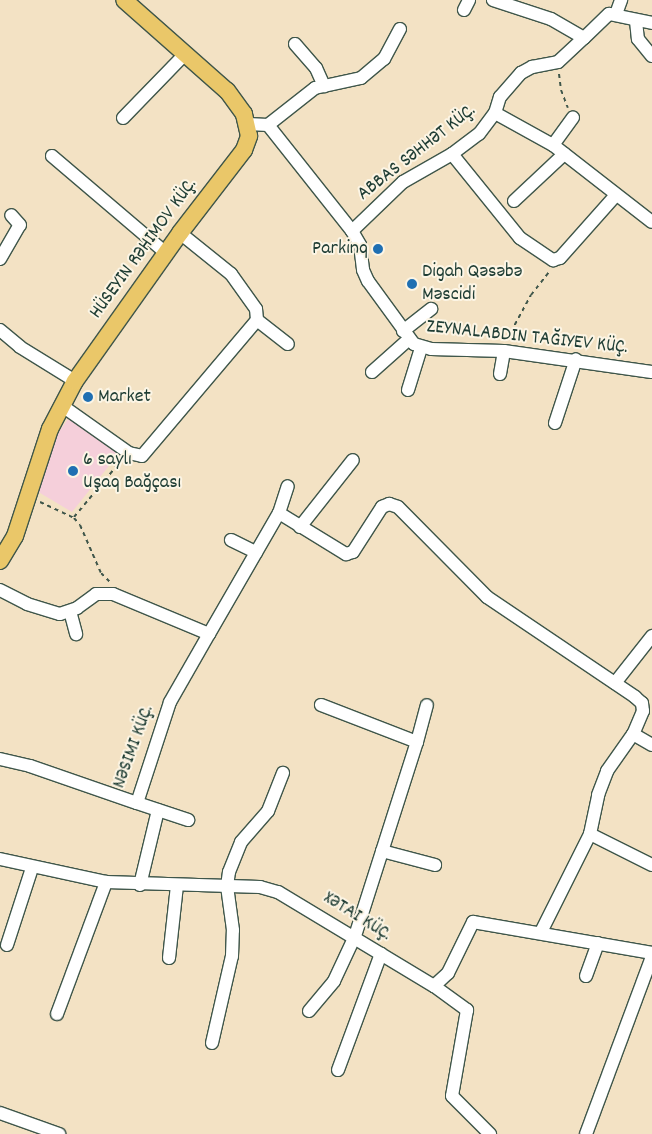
<!DOCTYPE html>
<html>
<head>
<meta charset="utf-8">
<style>
	body { margin:0 }
	#map { position:relative; width:652px; height:1134px; overflow:hidden; background:#f3e2c4; font-family:Dekko,sans-serif }
	div>[style] { position:absolute }
	.built>* { inset:0; background:#f5cfda }
	.path>* { height:2px; margin-top:-1px; transform-origin:0; background:repeating-linear-gradient(90deg,#3f564a 0 4px,transparent 0 8px) }
	.roads { filter:drop-shadow(1px 0 #3f564a) drop-shadow(-1px 0 #3f564a) drop-shadow(0 1px #3f564a) drop-shadow(0 -1px #3f564a) }
	.minor>* { height:12px; margin:-6px; padding:0 6px; transform-origin:6px; border-radius:6px; background:#fff }
	.major>* { height:16px; margin:-8px; padding:0 8px; transform-origin:8px; border-radius:8px; background:#eac769 }
	.dots>* { width:14px; height:14px; translate:-50% -50%; box-sizing:border-box; border:2px solid #fcf5e5; border-radius:50% }
	span { translate:-50% -50%; white-space:nowrap; text-align:center; line-height:1.15; -webkit-text-stroke:4px #fcf5e5; paint-order:stroke }
	.street-label { font-size:20px; color:#1f3d34 }
	.poi-label { font-size:20px; color:#1f3d34 }
	.right { translate:-100% -50%; text-align:right }
	.left { translate:0 -50%; text-align:left }
</style>
</head>
<body>
<div id="map">
	<div class="built">
		<i style="clip-path:polygon(70px 416px,120px 452px,72px 512px,35px 490px,54px 439px)"></i>
	</div>
	<div class="path">
		<i style="left:559px;top:74px;width:16px;rotate:83deg"></i>
		<i style="left:561px;top:90px;width:19px;rotate:69deg"></i>
		<i style="left:507px;top:339px;width:50px;rotate:-61.4deg"></i>
		<i style="left:531px;top:295px;width:31px;rotate:-52deg"></i>
		<i style="left:40px;top:502px;width:38px;rotate:25deg"></i>
		<i style="left:74px;top:518px;width:9px;rotate:49deg"></i>
		<i style="left:80px;top:525px;width:52px;rotate:66.4deg"></i>
		<i style="left:101px;top:573px;width:13px;rotate:45deg"></i>
		<i style="left:74px;top:517px;width:72px;rotate:-50.1deg"></i>
	</div>
	<div class="roads">
		<div class="minor">
			<i style="left:493px;top:0;width:61px;rotate:18.1deg"></i>
			<i style="left:551px;top:19px;width:38px;rotate:30deg"></i>
			<i style="left:584px;top:38px;width:35px;rotate:-44deg"></i>
			<i style="left:609px;top:14px;width:44px;rotate:11.8deg"></i>
			<i style="left:464px;top:10px;width:11px;rotate:-63deg"></i>
			<i style="left:616px;top:14px;width:15px;rotate:-70deg"></i>
			<i style="left:636px;top:21px;width:18px;rotate:84deg"></i>
			<i style="left:638px;top:39px;width:22px;rotate:51deg"></i>
			<i style="left:295px;top:44px;width:32px;rotate:49deg"></i>
			<i style="left:316px;top:68px;width:20px;rotate:66deg"></i>
			<i style="left:495px;top:113px;width:17px;rotate:-73deg"></i>
			<i style="left:500px;top:97px;width:32px;rotate:-49deg"></i>
			<i style="left:521px;top:73px;width:13px;rotate:-29deg"></i>
			<i style="left:532px;top:67px;width:26px;rotate:-11deg"></i>
			<i style="left:558px;top:62px;width:35px;rotate:-43deg"></i>
			<i style="left:123px;top:118px;width:89px;rotate:-45.9deg"></i>
			<i style="left:248px;top:124px;width:20px;rotate:3deg"></i>
			<i style="left:268px;top:125px;width:135px;rotate:51.6deg"></i>
			<i style="left:352px;top:231px;width:16px;rotate:60deg"></i>
			<i style="left:360px;top:245px;width:25px;rotate:83deg"></i>
			<i style="left:363px;top:270px;width:12px;rotate:66deg"></i>
			<i style="left:368px;top:281px;width:78px;rotate:53.9deg"></i>
			<i style="left:414px;top:344px;width:18px;rotate:16deg"></i>
			<i style="left:431px;top:349px;width:73px;rotate:1.6deg"></i>
			<i style="left:504px;top:351px;width:149px;rotate:8.1deg"></i>
			<i style="left:268px;top:125px;width:60px;rotate:-38.2deg"></i>
			<i style="left:315px;top:88px;width:47px;rotate:-12.3deg"></i>
			<i style="left:361px;top:78px;width:30px;rotate:-40deg"></i>
			<i style="left:384px;top:59px;width:34px;rotate:-62deg"></i>
			<i style="left:553px;top:145px;width:34px;rotate:-54deg"></i>
			<i style="left:452px;top:154px;width:108px;rotate:51deg"></i>
			<i style="left:520px;top:238px;width:40px;rotate:34deg"></i>
			<i style="left:553px;top:260px;width:7px;rotate:-16deg"></i>
			<i style="left:560px;top:258px;width:83px;rotate:-48.4deg"></i>
			<i style="left:52px;top:156px;width:150px;rotate:40.4deg"></i>
			<i style="left:514px;top:201px;width:69px;rotate:-43.2deg"></i>
			<i style="left:352px;top:231px;width:71px;rotate:-43.9deg"></i>
			<i style="left:403px;top:182px;width:56px;rotate:-29.7deg"></i>
			<i style="left:452px;top:154px;width:34px;rotate:-37deg"></i>
			<i style="left:479px;top:134px;width:26px;rotate:-53deg"></i>
			<i style="left:495px;top:113px;width:66px;rotate:28.9deg"></i>
			<i style="left:553px;top:145px;width:125px;rotate:37.9deg"></i>
			<i style="left:0;top:259px;width:39px;rotate:-60deg"></i>
			<i style="left:20px;top:225px;width:13px;rotate:-132deg"></i>
			<i style="left:257px;top:320px;width:39px;rotate:38deg"></i>
			<i style="left:0;top:330px;width:26px;rotate:40deg"></i>
			<i style="left:20px;top:347px;width:65px;rotate:31.7deg"></i>
			<i style="left:403px;top:331px;width:36px;rotate:-38deg"></i>
			<i style="left:372px;top:372px;width:50px;rotate:-41.7deg"></i>
			<i style="left:500px;top:374px;width:23px;rotate:-80deg"></i>
			<i style="left:408px;top:390px;width:44px;rotate:-72.8deg"></i>
			<i style="left:61px;top:405px;width:83px;rotate:35.2deg"></i>
			<i style="left:129px;top:453px;width:13px;rotate:13deg"></i>
			<i style="left:142px;top:456px;width:178px;rotate:-49.8deg"></i>
			<i style="left:257px;top:320px;width:11px;rotate:-95deg"></i>
			<i style="left:256px;top:309px;width:43px;rotate:-125.5deg"></i>
			<i style="left:231px;top:274px;width:65px;rotate:-141.2deg"></i>
			<i style="left:555px;top:423px;width:67px;rotate:-71.8deg"></i>
			<i style="left:279px;top:513px;width:28px;rotate:-72deg"></i>
			<i style="left:300px;top:527px;width:85px;rotate:-51.7deg"></i>
			<i style="left:231px;top:540px;width:28px;rotate:26deg"></i>
			<i style="left:0;top:590px;width:30px;rotate:27deg"></i>
			<i style="left:27px;top:604px;width:34px;rotate:17deg"></i>
			<i style="left:60px;top:614px;width:18px;rotate:-19deg"></i>
			<i style="left:77px;top:608px;width:24px;rotate:-36deg"></i>
			<i style="left:96px;top:594px;width:17px"></i>
			<i style="left:113px;top:594px;width:104px;rotate:22.6deg"></i>
			<i style="left:209px;top:634px;width:140px;rotate:-60deg"></i>
			<i style="left:279px;top:513px;width:79px;rotate:31.5deg"></i>
			<i style="left:346px;top:554px;width:7px;rotate:-16deg"></i>
			<i style="left:353px;top:552px;width:54px;rotate:-57.2deg"></i>
			<i style="left:382px;top:507px;width:8px;rotate:-23deg"></i>
			<i style="left:389px;top:504px;width:9px;rotate:18deg"></i>
			<i style="left:398px;top:507px;width:127px;rotate:45.3deg"></i>
			<i style="left:487px;top:597px;width:179px;rotate:34deg"></i>
			<i style="left:635px;top:697px;width:9px;rotate:41deg"></i>
			<i style="left:642px;top:703px;width:8px;rotate:83deg"></i>
			<i style="left:643px;top:711px;width:25px;rotate:113deg"></i>
			<i style="left:633px;top:734px;width:22px;rotate:30deg"></i>
			<i style="left:70px;top:611px;width:24px;rotate:75deg"></i>
			<i style="left:615px;top:683px;width:60px;rotate:-51.8deg"></i>
			<i style="left:417px;top:742px;width:38px;rotate:-75deg"></i>
			<i style="left:0;top:759px;width:31px;rotate:13deg"></i>
			<i style="left:30px;top:766px;width:113px;rotate:19.1deg"></i>
			<i style="left:137px;top:803px;width:106px;rotate:-71.9deg"></i>
			<i style="left:170px;top:702px;width:78px;rotate:-60.2deg"></i>
			<i style="left:137px;top:803px;width:54px;rotate:18.4deg"></i>
			<i style="left:590px;top:834px;width:69px;rotate:26.6deg"></i>
			<i style="left:382px;top:851px;width:55px;rotate:14.8deg"></i>
			<i style="left:0;top:859px;width:108px;rotate:12.2deg"></i>
			<i style="left:106px;top:882px;width:154px;rotate:1.9deg"></i>
			<i style="left:260px;top:887px;width:19px;rotate:16deg"></i>
			<i style="left:278px;top:892px;width:182px;rotate:31.1deg"></i>
			<i style="left:434px;top:986px;width:19px;rotate:-43deg"></i>
			<i style="left:448px;top:973px;width:57px;rotate:-63.9deg"></i>
			<i style="left:473px;top:922px;width:182px;rotate:9.8deg"></i>
			<i style="left:140px;top:885px;width:77px;rotate:-76.5deg"></i>
			<i style="left:541px;top:932px;width:110px;rotate:-63.4deg"></i>
			<i style="left:590px;top:834px;width:40px;rotate:-78deg"></i>
			<i style="left:598px;top:795px;width:26px;rotate:-69deg"></i>
			<i style="left:607px;top:771px;width:45px;rotate:-54.9deg"></i>
			<i style="left:7px;top:945px;width:81px;rotate:-72deg"></i>
			<i style="left:169px;top:958px;width:72px;rotate:-83.7deg"></i>
			<i style="left:586px;top:976px;width:35px;rotate:-70deg"></i>
			<i style="left:434px;top:986px;width:41px;rotate:36deg"></i>
			<i style="left:467px;top:1010px;width:87px;rotate:99.9deg"></i>
			<i style="left:452px;top:1096px;width:54px;rotate:45deg"></i>
			<i style="left:309px;top:1011px;width:39px;rotate:-50deg"></i>
			<i style="left:334px;top:981px;width:50px;rotate:-65deg"></i>
			<i style="left:355px;top:936px;width:204px;rotate:-72.3deg"></i>
			<i style="left:417px;top:742px;width:103px;rotate:-158.9deg"></i>
			<i style="left:57px;top:1014px;width:141px;rotate:-69.6deg"></i>
			<i style="left:212px;top:1043px;width:89px;rotate:-77.1deg"></i>
			<i style="left:232px;top:956px;width:26px;rotate:-88deg"></i>
			<i style="left:233px;top:930px;width:44px;rotate:-97.8deg"></i>
			<i style="left:227px;top:886px;width:14px;rotate:-82deg"></i>
			<i style="left:229px;top:872px;width:32px;rotate:-68deg"></i>
			<i style="left:241px;top:842px;width:41px;rotate:-48.9deg"></i>
			<i style="left:268px;top:811px;width:41px;rotate:-68.5deg"></i>
			<i style="left:338px;top:1070px;width:124px;rotate:-69.7deg"></i>
			<i style="left:0;top:1113px;width:63px;rotate:19.6deg"></i>
			<i style="left:586px;top:1134px;width:189px;rotate:-69.6deg"></i>
		</div>
		<div class="major">
			<i style="left:0;top:561px;width:29px;rotate:-59deg"></i>
			<i style="left:15px;top:536px;width:113px;rotate:-71.9deg"></i>
			<i style="left:50px;top:429px;width:54px;rotate:-62.5deg"></i>
			<i style="left:75px;top:381px;width:181px;rotate:-54.6deg"></i>
			<i style="left:180px;top:233px;width:105px;rotate:-52.4deg"></i>
			<i style="left:244px;top:150px;width:15px;rotate:-70deg"></i>
			<i style="left:249px;top:136px;width:23px;rotate:-103deg"></i>
			<i style="left:244px;top:114px;width:29px;rotate:-126deg"></i>
			<i style="left:227px;top:91px;width:137px;rotate:-138.5deg"></i>
		</div>
	</div>
	<div class="dots">
		<i style="left:378px;top:249px;background:#1f6fb2"></i>
		<i style="left:412px;top:284px;background:#1f6fb2"></i>
		<i style="left:88px;top:397px;background:#1f6fb2"></i>
		<i style="left:73px;top:471px;background:#1f6fb2"></i>
	</div>
	<div class="street-label">
		<span style="left:417px;top:153px;rotate:-38deg">ABBAS SƏHHƏT KÜÇ.</span>
		<span style="left:144px;top:249px;rotate:-54deg">HÜSEYIN RƏHIMOV KÜÇ.</span>
		<span style="left:527px;top:338px;rotate:6deg">ZEYNALABDIN TAĞIYEV KÜÇ.</span>
		<span style="left:134px;top:747px;rotate:-70deg">NƏSIMI KÜÇ.</span>
		<span style="left:357px;top:917px;rotate:32deg">XƏTAI KÜÇ.</span>
	</div>
	<div class="poi-label">
		<span class="right" style="left:368px;top:249px">Parkinq</span>
		<span class="left" style="left:422px;top:284px">Digah Qəsəbə<br>Məscidi</span>
		<span class="left" style="left:98px;top:397px">Market</span>
		<span class="left" style="left:83px;top:472px">6 saylı<br>Uşaq Bağçası</span>
	</div>
</div>
</body>
</html>
